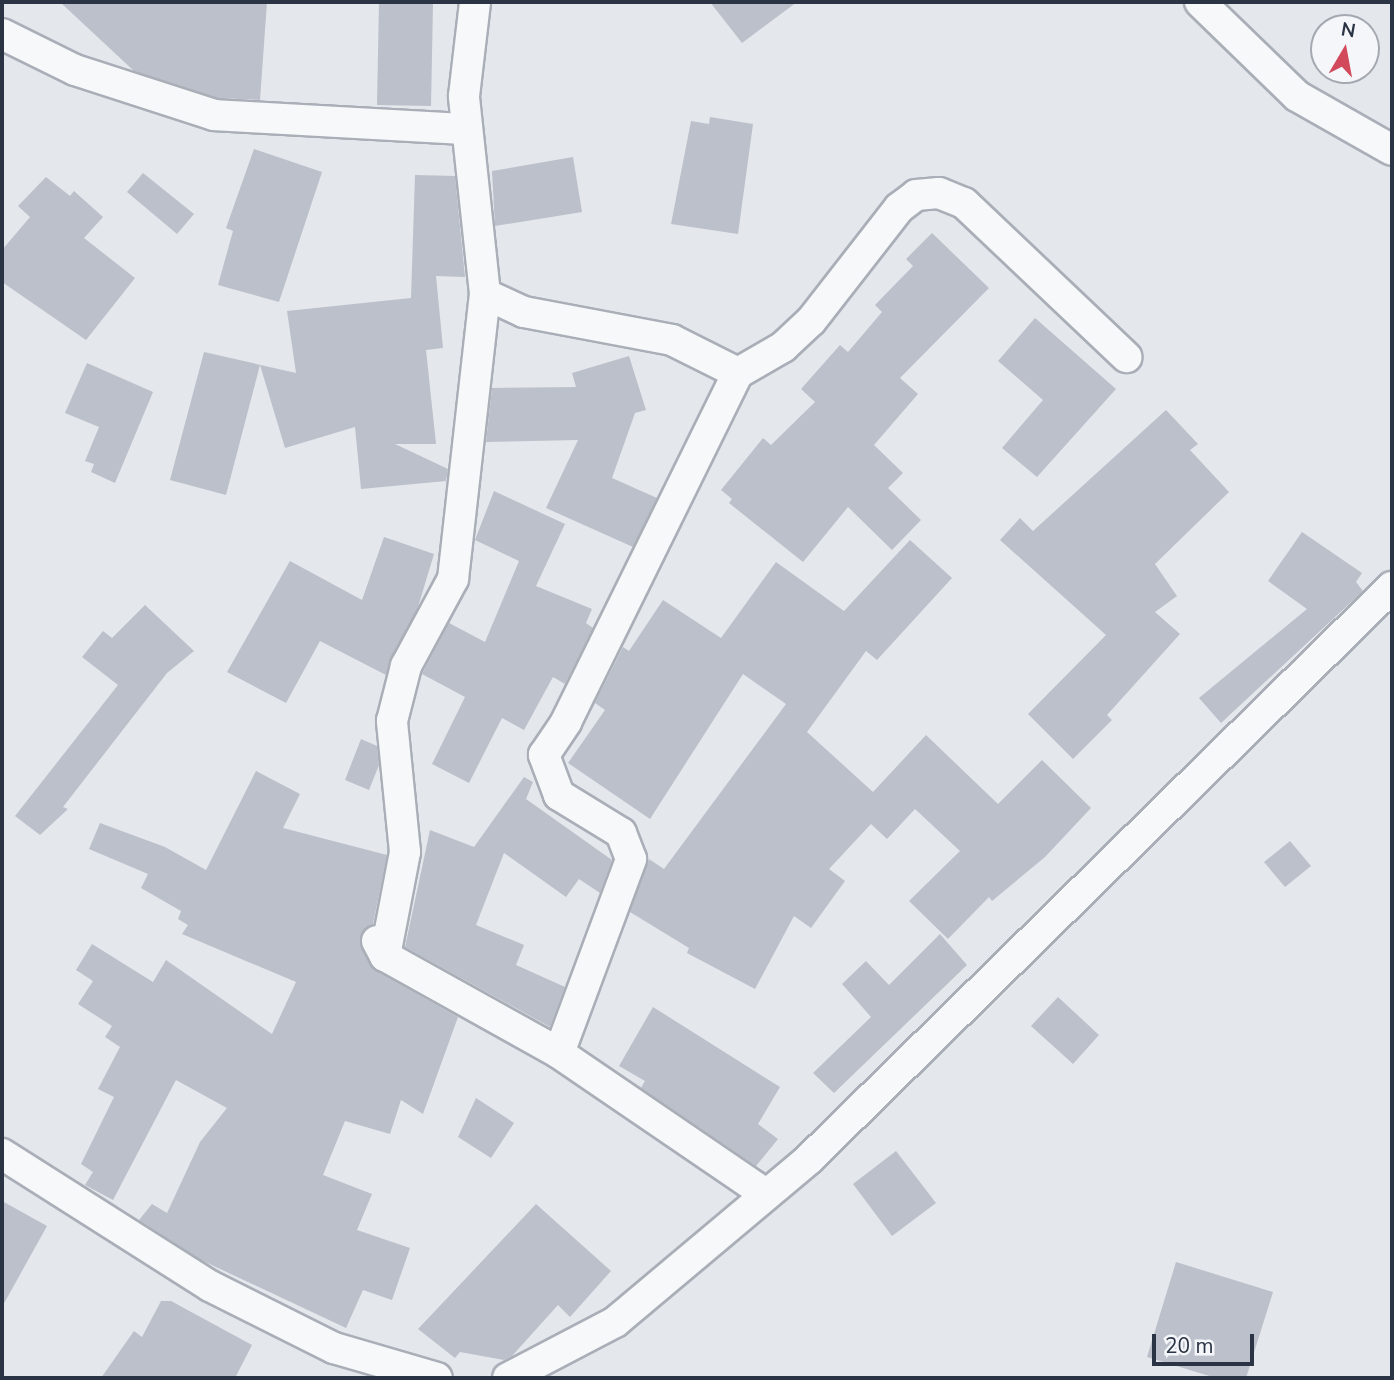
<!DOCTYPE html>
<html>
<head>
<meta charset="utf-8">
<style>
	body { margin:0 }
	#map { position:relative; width:1394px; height:1380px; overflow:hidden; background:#e4e7ec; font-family:"Nunito Sans",sans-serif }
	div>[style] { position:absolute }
	.building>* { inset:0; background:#bbc0ca }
	.roads { filter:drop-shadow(2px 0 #a9aeb7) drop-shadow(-2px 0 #a9aeb7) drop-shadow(0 2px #a9aeb7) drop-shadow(0 -2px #a9aeb7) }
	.minor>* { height:30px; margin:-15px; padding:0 15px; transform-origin:15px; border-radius:15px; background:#f7f8fa }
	span { translate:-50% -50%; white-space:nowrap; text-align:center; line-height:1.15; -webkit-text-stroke:5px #f4f6f9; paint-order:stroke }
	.frame { position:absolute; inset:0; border:4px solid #2b3445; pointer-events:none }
	.north { position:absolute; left:1310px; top:14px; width:70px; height:70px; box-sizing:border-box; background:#f4f6f9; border:2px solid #a4a8b1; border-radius:50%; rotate:10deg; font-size:19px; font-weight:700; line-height:28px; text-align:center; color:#2b3445 }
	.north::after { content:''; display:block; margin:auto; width:24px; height:32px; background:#d1495b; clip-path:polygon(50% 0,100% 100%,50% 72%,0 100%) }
	.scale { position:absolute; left:1152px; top:1334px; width:102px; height:32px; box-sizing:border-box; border:4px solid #2b3445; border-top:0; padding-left:9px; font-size:21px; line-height:24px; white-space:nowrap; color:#2b3445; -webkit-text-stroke:5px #f4f6f9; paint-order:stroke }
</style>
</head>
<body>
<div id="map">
	<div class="building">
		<i style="clip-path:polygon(60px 2px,267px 2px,260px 100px,217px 98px,134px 71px)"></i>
		<i style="clip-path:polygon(379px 2px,433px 2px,431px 106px,377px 105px)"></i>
		<i style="clip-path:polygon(710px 2px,797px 2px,742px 43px)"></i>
		<i style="clip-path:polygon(710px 117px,753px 124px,738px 234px,671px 224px,691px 121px,709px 124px)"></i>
		<i style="clip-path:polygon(254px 149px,322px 172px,279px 302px,218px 285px,233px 231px,226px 228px)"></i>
		<i style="clip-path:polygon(573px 157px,582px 212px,495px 226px,492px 171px)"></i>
		<i style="clip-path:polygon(143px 173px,194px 214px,177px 234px,127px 192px)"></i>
		<i style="clip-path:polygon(415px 175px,455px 176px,465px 277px,436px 276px,443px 348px,426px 350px,436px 444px,395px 444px,448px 469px,446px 481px,361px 489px,355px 427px,285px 448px,260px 365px,226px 495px,170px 480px,204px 352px,296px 373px,287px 311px,411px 298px)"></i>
		<i style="clip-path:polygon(46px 177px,70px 196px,74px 191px,103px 217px,84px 238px,135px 278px,86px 340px,2px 282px,2px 250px,30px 217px,18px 206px)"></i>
		<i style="clip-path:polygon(932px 233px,989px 288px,900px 378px,918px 394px,874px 445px,903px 473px,888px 488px,921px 520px,892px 550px,848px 507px,803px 562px,729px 503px,732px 499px,721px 490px,763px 438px,771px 445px,815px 402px,801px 389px,840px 345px,848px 352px,882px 312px,875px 305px,913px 266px,906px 259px)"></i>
		<i style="clip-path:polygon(1035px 318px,1116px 389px,1037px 477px,1002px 448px,1043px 400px,998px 361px)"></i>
		<i style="clip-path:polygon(629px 356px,646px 410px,635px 413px,612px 478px,657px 498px,633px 547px,546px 508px,578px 440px,486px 442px,492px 388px,576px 387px,572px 373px)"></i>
		<i style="clip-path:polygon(87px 363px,153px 392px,115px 483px,91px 472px,94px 464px,85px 461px,99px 427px,65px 413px)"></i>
		<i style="clip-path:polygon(1166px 410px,1198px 444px,1190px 450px,1229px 492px,1155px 564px,1177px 596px,1155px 612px,1180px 634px,1107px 715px,1112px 720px,1073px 759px,1028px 714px,1106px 635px,1000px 540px,1020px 518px,1033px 531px)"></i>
		<i style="clip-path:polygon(494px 491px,565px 524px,536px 586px,592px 609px,586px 623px,593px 628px,565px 684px,553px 677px,524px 730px,502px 718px,469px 783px,432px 764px,465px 697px,422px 674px,449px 623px,485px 642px,519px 561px,475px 540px)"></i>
		<i style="clip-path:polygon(1302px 532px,1362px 573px,1356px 582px,1363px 591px,1221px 723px,1199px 698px,1307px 609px,1268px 581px)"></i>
		<i style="clip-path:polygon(384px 537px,434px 554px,418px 607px,386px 675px,320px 641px,286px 703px,227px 672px,290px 561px,362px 600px)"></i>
		<i style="clip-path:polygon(910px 540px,952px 578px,877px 660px,866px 651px,807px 732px,873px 792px,926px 735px,998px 804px,1042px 760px,1091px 808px,1045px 857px,992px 901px,989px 897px,948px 939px,909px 901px,960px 851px,915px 809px,887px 839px,871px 824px,829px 869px,845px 881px,811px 928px,794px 916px,755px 989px,687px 953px,689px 948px,630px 912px,649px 859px,664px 869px,786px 704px,743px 674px,650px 819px,568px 763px,605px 710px,595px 703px,623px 647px,629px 651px,663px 600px,721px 638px,776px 562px,844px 611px)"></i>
		<i style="clip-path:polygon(145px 605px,194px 651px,167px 673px,63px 807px,68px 809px,40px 835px,15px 816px,118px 685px,82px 657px,103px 631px,112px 638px)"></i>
		<i style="clip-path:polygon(361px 739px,377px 746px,379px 765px,369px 790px,345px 780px)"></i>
		<i style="clip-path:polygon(256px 771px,300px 794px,283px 828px,387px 855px,373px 924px,362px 932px,362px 949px,376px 971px,458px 1017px,423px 1114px,401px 1100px,390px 1134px,345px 1121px,323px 1175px,372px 1194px,357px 1230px,410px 1248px,392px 1300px,363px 1290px,346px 1328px,201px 1260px,139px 1220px,152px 1204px,167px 1213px,200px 1142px,227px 1108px,176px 1080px,113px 1200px,85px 1185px,93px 1172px,81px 1164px,114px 1097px,98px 1089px,120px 1047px,105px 1037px,112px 1026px,78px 1004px,93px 981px,76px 970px,92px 944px,153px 982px,166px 960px,272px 1034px,296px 982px,182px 934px,188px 925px,178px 919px,181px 911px,141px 888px,148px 874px,89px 849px,100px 823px,165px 847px,206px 870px)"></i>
		<i style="clip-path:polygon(524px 777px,533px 782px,526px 799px,612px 860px,600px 893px,579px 879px,566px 897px,504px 853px,476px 925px,524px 945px,516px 965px,565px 987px,550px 1027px,405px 947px,430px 830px,474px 847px)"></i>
		<i style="clip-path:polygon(1290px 841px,1311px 866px,1285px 887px,1264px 862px)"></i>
		<i style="clip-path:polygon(940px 934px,967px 965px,834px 1093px,813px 1073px,871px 1017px,842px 984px,866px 961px,889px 985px)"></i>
		<i style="clip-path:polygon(1058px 997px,1099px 1035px,1073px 1064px,1031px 1026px)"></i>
		<i style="clip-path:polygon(653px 1007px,780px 1087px,758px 1124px,778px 1139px,756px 1166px,641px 1088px,645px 1081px,619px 1066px)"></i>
		<i style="clip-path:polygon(476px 1098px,514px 1123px,491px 1158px,458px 1137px)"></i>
		<i style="clip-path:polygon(896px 1151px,936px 1203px,892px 1236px,853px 1184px)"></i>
		<i style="clip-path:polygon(2px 1201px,47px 1226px,2px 1307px)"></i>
		<i style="clip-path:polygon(536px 1204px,611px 1271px,570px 1317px,558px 1305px,512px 1356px,504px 1360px,460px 1352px,455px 1358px,418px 1329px)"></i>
		<i style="clip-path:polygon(1176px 1262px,1273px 1292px,1246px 1378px,1216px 1378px,1147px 1357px)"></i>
		<i style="clip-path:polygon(161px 1301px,171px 1301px,252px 1345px,235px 1378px,101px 1378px,134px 1331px,142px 1337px)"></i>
	</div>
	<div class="roads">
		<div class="minor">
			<i style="left:1200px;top:2px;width:135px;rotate:44.1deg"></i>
			<i style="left:1297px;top:96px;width:109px;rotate:29.6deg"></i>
			<i style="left:2px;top:34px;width:81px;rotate:26.3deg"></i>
			<i style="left:75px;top:70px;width:146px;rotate:17.9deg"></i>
			<i style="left:214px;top:115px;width:253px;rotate:3.2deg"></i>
			<i style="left:485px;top:294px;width:43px;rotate:24.8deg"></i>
			<i style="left:524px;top:312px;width:151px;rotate:10.7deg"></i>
			<i style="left:672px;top:340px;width:74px;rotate:26.6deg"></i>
			<i style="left:738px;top:373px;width:52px;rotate:-30deg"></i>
			<i style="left:783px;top:347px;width:38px;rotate:-43deg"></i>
			<i style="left:811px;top:321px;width:143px;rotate:-52.1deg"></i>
			<i style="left:899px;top:208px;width:21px;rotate:-37deg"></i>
			<i style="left:916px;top:195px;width:23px;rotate:-5deg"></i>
			<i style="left:939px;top:193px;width:27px;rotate:22deg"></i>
			<i style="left:964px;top:203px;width:224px;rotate:43.5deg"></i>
			<i style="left:377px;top:941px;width:17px;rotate:62deg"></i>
			<i style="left:385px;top:956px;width:199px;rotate:29.1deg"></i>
			<i style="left:559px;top:1053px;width:250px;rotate:34.3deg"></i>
			<i style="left:385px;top:956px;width:106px;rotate:-79.1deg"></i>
			<i style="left:405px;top:852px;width:132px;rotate:-95.7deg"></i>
			<i style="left:392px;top:721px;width:57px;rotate:-75.7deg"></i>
			<i style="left:406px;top:666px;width:99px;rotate:-61.6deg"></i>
			<i style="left:453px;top:579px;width:287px;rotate:-83.6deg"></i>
			<i style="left:485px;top:294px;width:199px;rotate:-96.1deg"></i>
			<i style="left:464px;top:96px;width:95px;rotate:-83.3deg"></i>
			<i style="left:559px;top:1053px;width:207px;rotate:-69.6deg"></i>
			<i style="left:631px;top:859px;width:28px;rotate:-111deg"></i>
			<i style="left:621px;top:833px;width:73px;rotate:-148.5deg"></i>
			<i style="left:559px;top:795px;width:43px;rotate:-110.6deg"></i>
			<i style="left:544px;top:755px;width:40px;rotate:-56deg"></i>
			<i style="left:566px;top:722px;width:389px;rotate:-63.8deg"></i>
			<i style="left:2px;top:1154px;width:246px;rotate:32.4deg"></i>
			<i style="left:210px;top:1286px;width:139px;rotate:26.6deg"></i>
			<i style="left:334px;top:1348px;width:107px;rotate:16.2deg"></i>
			<i style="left:508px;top:1378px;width:121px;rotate:-27.6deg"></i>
			<i style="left:615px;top:1322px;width:253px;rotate:-40deg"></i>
			<i style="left:809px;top:1159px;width:817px;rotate:-44.45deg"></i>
		</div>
	</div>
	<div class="frame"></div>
	<div class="north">N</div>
	<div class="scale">20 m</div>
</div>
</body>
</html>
